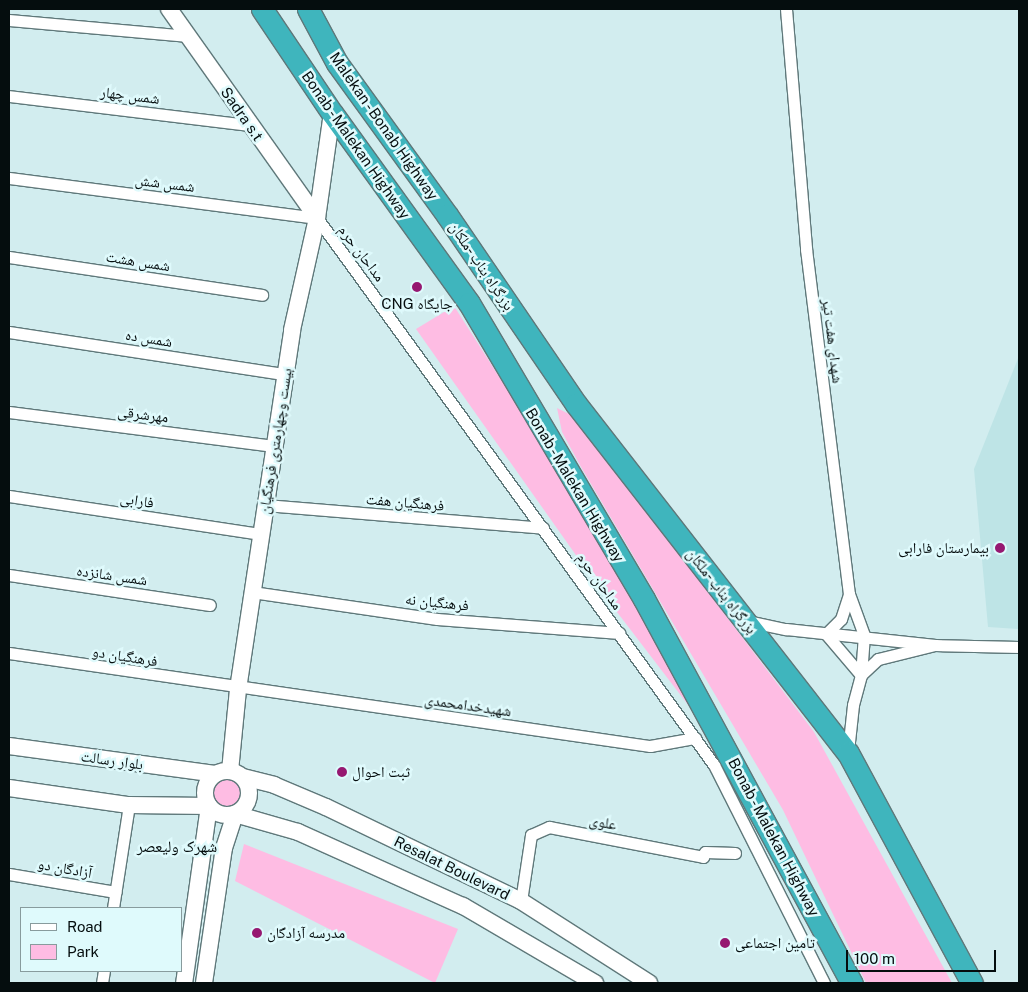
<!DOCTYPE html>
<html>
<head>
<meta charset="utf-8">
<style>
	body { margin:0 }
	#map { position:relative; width:1028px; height:992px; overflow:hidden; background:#d2edef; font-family:"Public Sans","Noto Naskh Arabic",sans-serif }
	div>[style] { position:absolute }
	.built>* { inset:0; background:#bee4e6 }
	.green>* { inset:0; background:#febce3 }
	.round { border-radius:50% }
	.roads { filter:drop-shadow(1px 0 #5f787a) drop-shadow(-1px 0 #5f787a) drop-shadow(0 1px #5f787a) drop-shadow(0 -1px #5f787a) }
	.street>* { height:11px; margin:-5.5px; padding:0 5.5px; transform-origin:5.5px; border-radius:5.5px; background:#fff }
	.secondary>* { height:16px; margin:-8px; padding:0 8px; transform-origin:8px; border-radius:8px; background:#fff }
	.secondary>.ring { margin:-8px; padding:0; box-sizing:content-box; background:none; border:16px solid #fff; border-radius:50% }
	.highway>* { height:21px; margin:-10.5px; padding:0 10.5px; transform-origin:10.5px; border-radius:10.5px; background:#3fb5bd }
	.dots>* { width:14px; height:14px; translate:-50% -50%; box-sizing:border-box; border:2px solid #dffafc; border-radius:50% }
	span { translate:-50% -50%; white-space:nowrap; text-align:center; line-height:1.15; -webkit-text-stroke:5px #dffafc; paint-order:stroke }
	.street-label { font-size:15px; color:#050d0e }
	.poi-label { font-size:15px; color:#050d0e }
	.right { translate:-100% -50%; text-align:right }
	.left { translate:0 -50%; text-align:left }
	.neighbourhood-label { font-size:16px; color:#050d0e }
	.frame { position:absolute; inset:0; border:10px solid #050d0e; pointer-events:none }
	.legend { position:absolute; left:20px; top:907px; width:162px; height:65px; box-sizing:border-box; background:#dffafc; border:1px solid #889b9d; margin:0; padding:6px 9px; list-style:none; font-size:15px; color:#050d0e }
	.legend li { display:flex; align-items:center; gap:10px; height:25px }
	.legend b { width:25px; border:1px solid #889b9d }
	.scale { position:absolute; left:846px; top:950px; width:150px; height:22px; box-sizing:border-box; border:2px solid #050d0e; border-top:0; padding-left:6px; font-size:15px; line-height:18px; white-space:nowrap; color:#050d0e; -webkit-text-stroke:4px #dffafc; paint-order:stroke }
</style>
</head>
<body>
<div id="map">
	<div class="built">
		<i style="clip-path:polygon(1019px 356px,1019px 629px,988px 627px,974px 469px)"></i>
	</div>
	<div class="green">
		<i style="clip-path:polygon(454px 306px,570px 488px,718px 744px,607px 599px,416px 329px)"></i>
		<i style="clip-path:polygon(557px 408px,575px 417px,814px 732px,952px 983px,866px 983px,783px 810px,581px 467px,562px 432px)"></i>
		<i class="round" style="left:210px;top:776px;width:34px;height:34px"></i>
		<i style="clip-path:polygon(244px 844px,458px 929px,435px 983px,235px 881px)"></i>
	</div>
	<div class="roads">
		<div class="street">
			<i style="left:786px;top:9px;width:241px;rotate:85.2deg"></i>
			<i style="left:806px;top:249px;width:348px;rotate:82.9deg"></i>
			<i style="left:849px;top:594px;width:44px;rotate:69.9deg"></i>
			<i style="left:864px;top:635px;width:40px;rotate:94.3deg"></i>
			<i style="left:9px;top:20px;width:180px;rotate:5.1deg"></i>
			<i style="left:9px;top:96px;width:241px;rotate:6.9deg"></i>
			<i style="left:9px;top:178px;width:311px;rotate:7.4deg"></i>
			<i style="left:317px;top:218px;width:676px;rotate:54.03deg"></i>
			<i style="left:714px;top:765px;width:244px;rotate:63.2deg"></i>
			<i style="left:9px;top:257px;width:256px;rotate:8.5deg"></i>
			<i style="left:9px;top:332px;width:279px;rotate:8.7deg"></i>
			<i style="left:9px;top:412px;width:267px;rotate:7.3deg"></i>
			<i style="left:9px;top:496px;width:255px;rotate:8.6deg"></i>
			<i style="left:265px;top:505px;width:279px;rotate:4.7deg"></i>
			<i style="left:9px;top:575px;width:203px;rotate:8.5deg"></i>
			<i style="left:252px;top:592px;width:187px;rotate:8.3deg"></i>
			<i style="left:437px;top:619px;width:183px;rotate:4.4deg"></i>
			<i style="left:747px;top:621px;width:40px;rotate:12deg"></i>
			<i style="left:786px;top:629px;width:150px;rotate:6.1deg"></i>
			<i style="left:935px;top:645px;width:59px;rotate:166.2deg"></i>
			<i style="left:878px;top:659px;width:23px;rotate:137deg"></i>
			<i style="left:861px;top:675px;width:31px;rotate:105deg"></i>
			<i style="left:853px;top:705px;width:46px;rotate:96.2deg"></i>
			<i style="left:826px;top:634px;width:54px;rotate:49.5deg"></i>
			<i style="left:826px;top:634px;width:21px;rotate:-45deg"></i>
			<i style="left:841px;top:619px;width:26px;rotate:-72deg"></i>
			<i style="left:935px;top:645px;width:84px;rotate:1.4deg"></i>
			<i style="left:9px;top:653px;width:648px;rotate:8.26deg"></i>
			<i style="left:650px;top:746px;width:46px;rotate:-10.1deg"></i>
			<i style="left:9px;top:874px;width:108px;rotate:9.6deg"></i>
			<i style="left:521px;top:901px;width:67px;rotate:-81.4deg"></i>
			<i style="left:531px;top:835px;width:20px;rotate:-24deg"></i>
			<i style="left:549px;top:827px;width:157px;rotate:11deg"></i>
			<i style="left:703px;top:857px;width:5px;rotate:-68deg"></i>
			<i style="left:705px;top:852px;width:30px;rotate:2deg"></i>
			<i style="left:113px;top:908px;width:104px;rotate:-81.2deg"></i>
			<i style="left:102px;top:983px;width:12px;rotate:-81deg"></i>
		</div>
		<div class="secondary">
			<i style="left:169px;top:9px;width:256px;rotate:54.7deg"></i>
			<i style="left:9px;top:746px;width:208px;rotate:7.7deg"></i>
			<i class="ring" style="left:205px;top:771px;width:28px;height:28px"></i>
			<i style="left:230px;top:771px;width:82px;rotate:-84.4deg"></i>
			<i style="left:238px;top:689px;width:363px;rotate:-81.4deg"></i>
			<i style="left:292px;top:330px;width:115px;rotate:-77.4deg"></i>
			<i style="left:317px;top:218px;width:106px;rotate:-81.9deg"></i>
			<i style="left:243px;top:777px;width:32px;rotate:14deg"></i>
			<i style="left:274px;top:785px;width:56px;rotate:22.9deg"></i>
			<i style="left:326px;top:807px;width:216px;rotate:25.7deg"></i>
			<i style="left:521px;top:901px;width:152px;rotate:32.6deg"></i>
			<i style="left:9px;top:788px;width:121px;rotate:8.1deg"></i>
			<i style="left:129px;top:805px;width:80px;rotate:0.7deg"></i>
			<i style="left:209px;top:806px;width:179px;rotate:98deg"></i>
			<i style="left:204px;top:983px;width:136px;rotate:-81.6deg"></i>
			<i style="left:224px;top:848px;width:36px;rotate:-72deg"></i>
			<i style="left:235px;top:814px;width:66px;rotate:15.9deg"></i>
			<i style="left:298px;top:832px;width:181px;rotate:24.2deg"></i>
			<i style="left:463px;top:906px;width:153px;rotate:30.3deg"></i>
		</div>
		<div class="highway">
			<i style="left:262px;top:9px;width:125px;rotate:56.1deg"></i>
			<i style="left:332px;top:113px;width:234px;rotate:54.2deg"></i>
			<i style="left:469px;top:303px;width:344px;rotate:59.4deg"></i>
			<i style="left:644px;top:599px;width:437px;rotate:61.6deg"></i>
			<i style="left:308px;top:9px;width:61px;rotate:61.8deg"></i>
			<i style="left:337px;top:63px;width:188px;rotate:54.1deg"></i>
			<i style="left:447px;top:215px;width:229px;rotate:55.7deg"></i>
			<i style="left:576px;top:404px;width:442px;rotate:52.1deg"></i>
			<i style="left:848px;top:753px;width:261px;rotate:61.7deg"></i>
		</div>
	</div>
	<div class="dots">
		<i style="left:417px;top:287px;background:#961871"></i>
		<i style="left:1000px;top:548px;background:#961871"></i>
		<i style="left:342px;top:772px;background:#961871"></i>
		<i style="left:257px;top:933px;background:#961871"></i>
		<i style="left:725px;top:943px;background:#961871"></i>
	</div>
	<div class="street-label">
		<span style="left:130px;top:95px;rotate:7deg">شمس چهار</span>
		<span style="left:242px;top:114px;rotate:55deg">Sadra s.t</span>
		<span style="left:384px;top:126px;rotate:55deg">Malekan - Bonab Highway</span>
		<span style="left:356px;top:145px;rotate:55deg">Bonab - Malekan Highway</span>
		<span style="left:165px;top:183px;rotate:7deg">شمس شش</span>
		<span style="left:362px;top:253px;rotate:53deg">مداحان حرم</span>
		<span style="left:138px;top:261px;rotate:9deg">شمس هشت</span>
		<span style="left:482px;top:266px;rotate:56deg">بزرگراه بناب -ملکان</span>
		<span style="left:149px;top:338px;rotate:9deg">شمس ده</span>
		<span style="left:833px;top:341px;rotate:83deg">شهدای هفت تیر</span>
		<span style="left:143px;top:414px;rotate:7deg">مهرشرقی</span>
		<span style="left:275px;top:441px;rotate:-81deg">بیست وچهارمتری فرهنگیان</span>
		<span style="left:575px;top:485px;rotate:59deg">Bonab - Malekan Highway</span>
		<span style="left:137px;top:500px;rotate:9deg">فارابی</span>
		<span style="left:405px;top:502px;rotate:5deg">فرهنگیان هفت</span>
		<span style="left:112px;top:575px;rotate:8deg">شمس شانزده</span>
		<span style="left:600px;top:581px;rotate:54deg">مداحان حرم</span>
		<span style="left:722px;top:591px;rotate:52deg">بزرگراه بناب -ملکان</span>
		<span style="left:437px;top:602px;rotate:6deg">فرهنگیان نه</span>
		<span style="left:125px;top:656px;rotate:9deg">فرهنگیان دو</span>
		<span style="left:468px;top:705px;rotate:8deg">شهیدخدامحمدی</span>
		<span style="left:112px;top:760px;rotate:8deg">بلوار رسالت</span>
		<span style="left:603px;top:822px;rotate:11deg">علوی</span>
		<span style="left:774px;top:837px;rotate:62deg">Bonab - Malekan Highway</span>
		<span style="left:65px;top:868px;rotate:10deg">آزادگان دو</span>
		<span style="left:452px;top:868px;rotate:26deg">Resalat Boulevard</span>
	</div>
	<div class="poi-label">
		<span style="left:417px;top:304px">CNG جایگاه</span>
		<span class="right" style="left:989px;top:548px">بیمارستان فارابی</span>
		<span class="left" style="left:352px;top:772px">ثبت احوال</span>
		<span class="left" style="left:267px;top:933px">مدرسه آزادگان</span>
		<span class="left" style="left:735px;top:943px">تامین اجتماعی</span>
	</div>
	<div class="neighbourhood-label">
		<span style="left:177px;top:847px">شهرک ولیعصر</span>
	</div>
	<div class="frame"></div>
	<ul class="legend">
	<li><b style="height:6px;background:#fff"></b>Road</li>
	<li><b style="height:14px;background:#febce3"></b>Park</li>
	</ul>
	<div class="scale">100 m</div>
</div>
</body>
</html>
